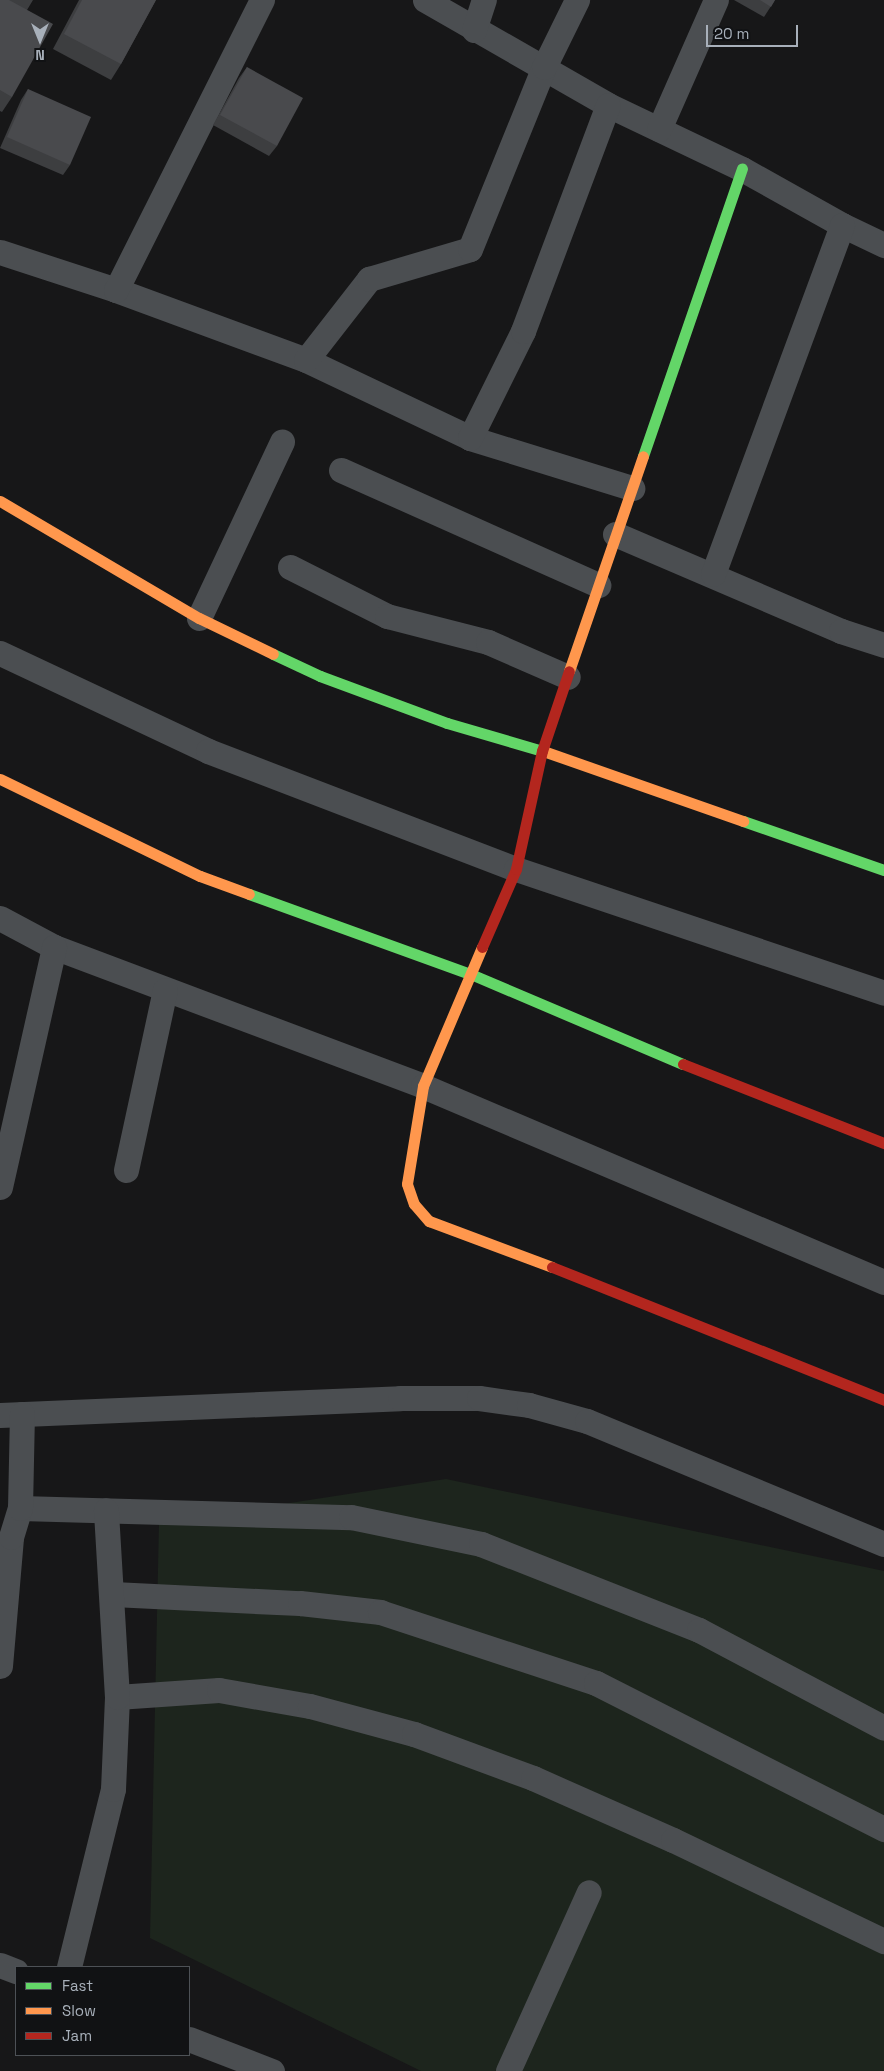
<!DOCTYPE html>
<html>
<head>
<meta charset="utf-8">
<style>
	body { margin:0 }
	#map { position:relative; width:884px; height:2071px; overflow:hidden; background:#171718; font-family:"Space Grotesk",sans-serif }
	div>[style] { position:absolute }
	.green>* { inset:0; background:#1d251d }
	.street>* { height:25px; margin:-12.5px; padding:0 12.5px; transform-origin:12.5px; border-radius:12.5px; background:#4b4e51 }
	.fast>* { height:11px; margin:-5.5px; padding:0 5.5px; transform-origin:5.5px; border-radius:5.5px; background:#63d668 }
	.slow>* { height:11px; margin:-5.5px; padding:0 5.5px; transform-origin:5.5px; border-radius:5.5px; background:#ff974d }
	.jam>* { height:11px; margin:-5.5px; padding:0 5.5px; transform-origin:5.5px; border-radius:5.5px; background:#b3261e }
	.wall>* { inset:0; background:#3d3e40 }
	.building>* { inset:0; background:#494a4d }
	span { translate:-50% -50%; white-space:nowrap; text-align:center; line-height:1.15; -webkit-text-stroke:4px #111214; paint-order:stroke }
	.legend { position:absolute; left:15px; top:1966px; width:175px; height:90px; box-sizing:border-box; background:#111214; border:1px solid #4d5156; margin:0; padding:6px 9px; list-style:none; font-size:15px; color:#a8b0ba }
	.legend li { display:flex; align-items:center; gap:10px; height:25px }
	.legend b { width:25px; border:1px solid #4d5156 }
	.north { position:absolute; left:15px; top:15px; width:50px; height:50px; -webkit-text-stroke:4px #111214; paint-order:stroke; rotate:180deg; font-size:14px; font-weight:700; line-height:20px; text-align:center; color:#a8b0ba }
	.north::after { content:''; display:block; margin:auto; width:18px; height:22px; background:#a8b0ba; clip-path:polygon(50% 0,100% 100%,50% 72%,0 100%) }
	.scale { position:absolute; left:706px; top:25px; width:92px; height:22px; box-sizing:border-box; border:2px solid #a8b0ba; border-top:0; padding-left:6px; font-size:15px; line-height:18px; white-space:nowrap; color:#a8b0ba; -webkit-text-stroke:4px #111214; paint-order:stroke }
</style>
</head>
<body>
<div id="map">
	<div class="green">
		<i style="clip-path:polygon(446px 1479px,884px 1571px,884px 2071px,421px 2071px,150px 1938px,159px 1523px)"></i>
	</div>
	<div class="street">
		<i style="left:425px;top:0;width:211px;rotate:29.8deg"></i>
		<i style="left:608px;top:105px;width:148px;rotate:25.5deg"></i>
		<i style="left:742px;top:169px;width:115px;rotate:29.2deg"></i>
		<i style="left:842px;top:225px;width:47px;rotate:25.5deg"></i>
		<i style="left:474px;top:30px;width:32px;rotate:-72deg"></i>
		<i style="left:659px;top:129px;width:141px;rotate:-66.2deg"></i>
		<i style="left:0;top:252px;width:122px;rotate:18.1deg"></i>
		<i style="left:116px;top:290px;width:202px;rotate:20.2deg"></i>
		<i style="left:306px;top:360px;width:182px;rotate:25.4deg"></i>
		<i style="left:470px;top:438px;width:170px;rotate:17.2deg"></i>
		<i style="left:116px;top:290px;width:325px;rotate:-63.3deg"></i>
		<i style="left:306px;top:360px;width:103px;rotate:-52.1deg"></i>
		<i style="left:369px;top:279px;width:105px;rotate:-16.5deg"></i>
		<i style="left:470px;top:249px;width:196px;rotate:-67.9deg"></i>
		<i style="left:544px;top:67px;width:75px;rotate:-63.8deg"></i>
		<i style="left:470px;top:438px;width:119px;rotate:-63.6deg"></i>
		<i style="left:523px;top:331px;width:241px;rotate:-69.4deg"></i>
		<i style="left:341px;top:470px;width:282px;rotate:24.1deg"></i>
		<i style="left:615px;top:534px;width:246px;rotate:23.2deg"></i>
		<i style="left:841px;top:631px;width:45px;rotate:18deg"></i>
		<i style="left:290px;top:567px;width:109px;rotate:26.8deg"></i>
		<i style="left:387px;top:616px;width:104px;rotate:14.4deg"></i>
		<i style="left:488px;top:642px;width:87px;rotate:23.6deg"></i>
		<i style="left:713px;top:574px;width:372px;rotate:-69.7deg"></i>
		<i style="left:199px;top:618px;width:195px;rotate:-64.8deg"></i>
		<i style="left:0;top:653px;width:230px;rotate:25.2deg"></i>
		<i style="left:208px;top:751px;width:330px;rotate:21deg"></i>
		<i style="left:516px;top:869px;width:388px;rotate:18.6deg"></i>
		<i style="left:0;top:918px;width:61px;rotate:28.2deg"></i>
		<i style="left:54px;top:947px;width:394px;rotate:20.6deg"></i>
		<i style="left:423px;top:1086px;width:501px;rotate:23.03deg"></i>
		<i style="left:126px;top:1170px;width:184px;rotate:-77.8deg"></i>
		<i style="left:0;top:1187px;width:246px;rotate:-77.3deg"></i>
		<i style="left:0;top:1415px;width:400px;rotate:-2.4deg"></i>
		<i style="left:400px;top:1398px;width:79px"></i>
		<i style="left:479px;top:1398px;width:50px;rotate:8deg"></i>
		<i style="left:529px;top:1405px;width:60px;rotate:15.4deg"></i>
		<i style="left:587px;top:1421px;width:321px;rotate:22.5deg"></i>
		<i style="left:20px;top:1508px;width:331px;rotate:1.6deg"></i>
		<i style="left:351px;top:1517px;width:133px;rotate:11.7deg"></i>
		<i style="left:481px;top:1544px;width:234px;rotate:21.5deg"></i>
		<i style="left:699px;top:1630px;width:209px;rotate:27.9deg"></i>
		<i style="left:113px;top:1594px;width:187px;rotate:2.8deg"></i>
		<i style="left:300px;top:1603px;width:81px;rotate:6.4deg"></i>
		<i style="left:380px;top:1612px;width:227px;rotate:18.2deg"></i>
		<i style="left:596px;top:1683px;width:323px;rotate:26.9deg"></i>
		<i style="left:0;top:1666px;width:129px;rotate:-85.1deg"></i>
		<i style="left:11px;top:1537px;width:30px;rotate:-73deg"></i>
		<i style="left:20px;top:1508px;width:94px;rotate:-88.8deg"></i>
		<i style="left:117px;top:1697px;width:102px;rotate:-3.9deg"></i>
		<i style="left:219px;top:1690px;width:92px;rotate:10deg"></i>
		<i style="left:310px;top:1706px;width:108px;rotate:15.1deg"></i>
		<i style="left:414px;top:1734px;width:127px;rotate:20.3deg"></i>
		<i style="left:533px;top:1778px;width:153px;rotate:23.9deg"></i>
		<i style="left:673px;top:1840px;width:234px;rotate:25.6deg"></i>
		<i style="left:0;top:1965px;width:17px;rotate:21deg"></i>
		<i style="left:69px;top:1967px;width:183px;rotate:-76.1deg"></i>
		<i style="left:113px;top:1789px;width:92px;rotate:-87.5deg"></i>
		<i style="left:117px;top:1697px;width:187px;rotate:-93.4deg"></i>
		<i style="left:189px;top:2039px;width:89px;rotate:21.1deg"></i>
		<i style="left:508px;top:2071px;width:196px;rotate:-65.7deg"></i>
	</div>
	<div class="fast">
		<i style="left:643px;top:456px;width:304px;rotate:-71deg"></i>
		<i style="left:273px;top:654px;width:52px;rotate:25.1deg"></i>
		<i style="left:320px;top:676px;width:135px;rotate:20.3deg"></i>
		<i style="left:447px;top:723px;width:103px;rotate:16.3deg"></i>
		<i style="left:743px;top:821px;width:149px;rotate:19.2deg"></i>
		<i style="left:249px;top:894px;width:238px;rotate:19.9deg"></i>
		<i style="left:473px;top:975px;width:228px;rotate:23deg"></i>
	</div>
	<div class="slow">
		<i style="left:0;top:501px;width:231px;rotate:30.5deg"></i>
		<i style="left:199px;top:618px;width:82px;rotate:25.9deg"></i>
		<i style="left:569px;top:671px;width:227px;rotate:-71deg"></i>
		<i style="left:546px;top:752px;width:209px;rotate:19.3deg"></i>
		<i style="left:0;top:779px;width:222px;rotate:25.9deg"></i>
		<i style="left:200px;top:876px;width:52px;rotate:20.2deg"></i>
		<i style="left:482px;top:947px;width:151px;rotate:113deg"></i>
		<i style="left:423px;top:1086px;width:99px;rotate:99.3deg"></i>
		<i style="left:407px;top:1184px;width:21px;rotate:71deg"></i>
		<i style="left:414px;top:1204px;width:23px;rotate:49deg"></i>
		<i style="left:429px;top:1221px;width:131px;rotate:20.5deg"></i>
	</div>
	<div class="jam">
		<i style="left:482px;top:947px;width:85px;rotate:-66.4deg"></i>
		<i style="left:516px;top:869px;width:121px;rotate:-77.6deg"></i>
		<i style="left:542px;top:751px;width:84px;rotate:-71.4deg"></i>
		<i style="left:683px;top:1064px;width:216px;rotate:21.5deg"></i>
		<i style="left:552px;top:1267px;width:358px;rotate:21.8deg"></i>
	</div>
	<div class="wall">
		<i style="clip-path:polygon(0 0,33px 0,27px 10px,12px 97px,2px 112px,0 111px)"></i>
		<i style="clip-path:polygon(79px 0,156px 0,121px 64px,111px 80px,53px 49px)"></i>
		<i style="clip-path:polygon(734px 0,775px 0,764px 17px)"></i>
		<i style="clip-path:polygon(247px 67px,277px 146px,269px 156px,213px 125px,239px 78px)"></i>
		<i style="clip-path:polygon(28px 89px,70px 165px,63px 175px,0 148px,21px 100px)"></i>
	</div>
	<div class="building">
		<i style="clip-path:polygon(0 0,9px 0,53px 24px,12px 97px,0 90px)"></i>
		<i style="clip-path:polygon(82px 0,156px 0,121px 64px,64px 34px)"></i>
		<i style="clip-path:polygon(760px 0,775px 0,771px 7px)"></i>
		<i style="clip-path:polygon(247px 67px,303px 98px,277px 146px,220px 115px)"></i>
		<i style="clip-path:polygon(28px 89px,91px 117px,70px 165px,7px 137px)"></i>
	</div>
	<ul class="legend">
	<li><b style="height:6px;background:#63d668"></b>Fast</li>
	<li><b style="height:6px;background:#ff974d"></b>Slow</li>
	<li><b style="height:6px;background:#b3261e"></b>Jam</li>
	</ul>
	<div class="north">N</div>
	<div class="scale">20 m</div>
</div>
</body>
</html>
